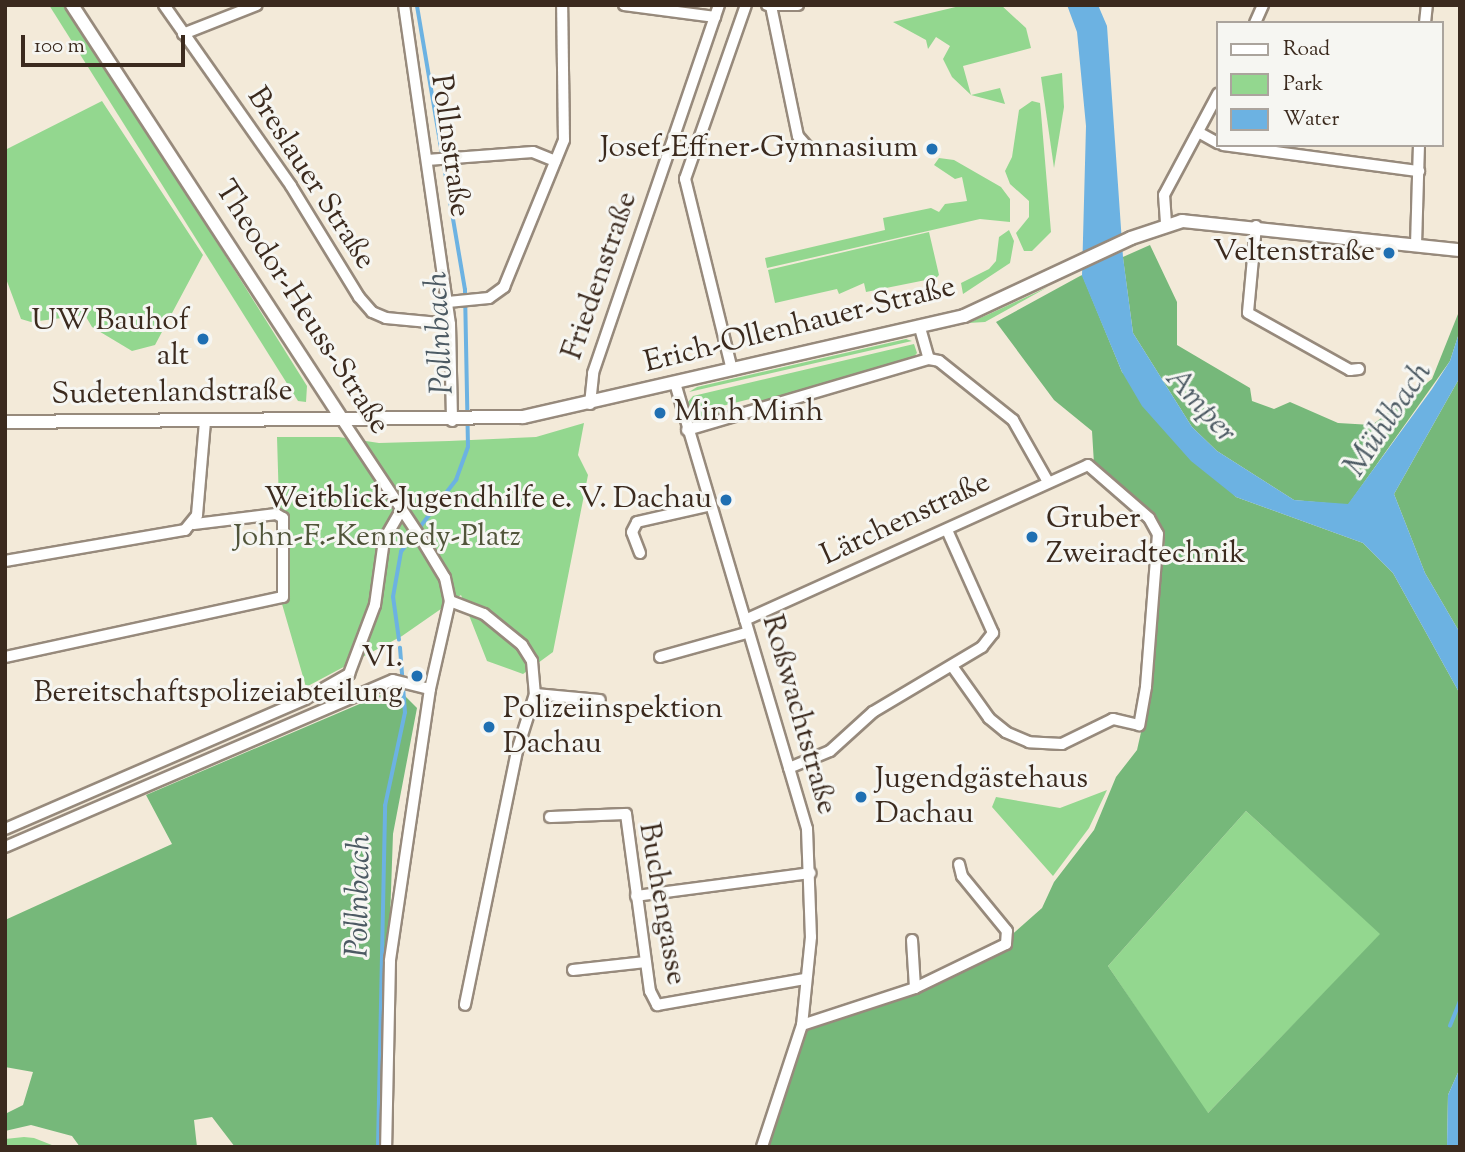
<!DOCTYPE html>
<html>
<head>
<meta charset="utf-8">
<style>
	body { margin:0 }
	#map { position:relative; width:1465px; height:1152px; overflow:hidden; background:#f3ead9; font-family:"Sorts Mill Goudy",serif }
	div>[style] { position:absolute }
	.green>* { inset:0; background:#93d78f }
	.forest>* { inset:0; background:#76b87a }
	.water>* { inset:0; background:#6cb2e2 }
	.stream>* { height:3.5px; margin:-1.75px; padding:0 1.75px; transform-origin:1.75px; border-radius:1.75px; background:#6cb2e2 }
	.roads { filter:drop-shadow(2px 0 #978a7c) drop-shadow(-2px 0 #978a7c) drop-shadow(0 2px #978a7c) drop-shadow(0 -2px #978a7c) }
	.minor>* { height:10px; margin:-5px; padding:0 5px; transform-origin:5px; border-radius:5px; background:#fff }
	.tertiary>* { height:12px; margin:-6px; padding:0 6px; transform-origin:6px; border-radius:6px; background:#fff }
	.dots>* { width:19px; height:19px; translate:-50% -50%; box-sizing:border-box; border:4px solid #f6f6f2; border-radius:50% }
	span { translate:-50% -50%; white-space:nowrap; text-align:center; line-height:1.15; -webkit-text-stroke:6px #f6f6f2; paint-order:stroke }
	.street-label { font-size:30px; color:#3b2a1e }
	.poi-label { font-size:30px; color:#3b2a1e }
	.right { translate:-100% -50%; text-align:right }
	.left { translate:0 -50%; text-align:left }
	.park-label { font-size:30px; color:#51553a }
	.water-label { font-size:32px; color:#4c5a63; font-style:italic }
	.frame { position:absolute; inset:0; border:7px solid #3b2a1e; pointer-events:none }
	.legend { position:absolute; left:1216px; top:21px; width:228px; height:126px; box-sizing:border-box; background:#f6f6f2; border:2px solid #aba49d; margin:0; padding:9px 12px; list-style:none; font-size:21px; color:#3b2a1e }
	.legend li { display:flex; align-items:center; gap:14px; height:35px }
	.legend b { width:35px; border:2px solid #aba49d }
	.scale { position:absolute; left:21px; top:35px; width:164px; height:32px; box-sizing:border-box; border:4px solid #3b2a1e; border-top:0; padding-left:9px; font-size:21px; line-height:24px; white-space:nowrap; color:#3b2a1e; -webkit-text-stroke:5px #f6f6f2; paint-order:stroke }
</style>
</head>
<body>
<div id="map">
	<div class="green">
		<i style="clip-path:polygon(49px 5px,63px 5px,200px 215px,307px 386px,306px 402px,298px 401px)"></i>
		<i style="clip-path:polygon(964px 5px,1001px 5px,1026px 28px,1031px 48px,963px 66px,971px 95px,1000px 88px,1005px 104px,971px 95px,952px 77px,943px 59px,950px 46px,936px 37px,928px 49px,926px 40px,893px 22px)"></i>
		<i style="clip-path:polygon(1062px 73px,1064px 107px,1054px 168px,1041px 77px)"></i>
		<i style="clip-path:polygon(102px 101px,203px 255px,155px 345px,132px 351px,92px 327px,85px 315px,31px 322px,21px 319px,5px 276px,5px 150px)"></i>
		<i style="clip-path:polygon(1032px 101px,1040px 103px,1041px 113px,1051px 232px,1032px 251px,1024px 251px,1016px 233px,1029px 217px,1029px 201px,1010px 184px,1005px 171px,1012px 157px,1019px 110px)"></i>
		<i style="clip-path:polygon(939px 158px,954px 160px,1001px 187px,1010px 199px,1010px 222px,980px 219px,767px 268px,765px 258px,885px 230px,883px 218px,931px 208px,939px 212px,945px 204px,967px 201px,962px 177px,955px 179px,934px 165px)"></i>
		<i style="clip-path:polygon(1009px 230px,1014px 241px,1010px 263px,963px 294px,961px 283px,989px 269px,996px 261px,999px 237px)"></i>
		<i style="clip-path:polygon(929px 232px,939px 275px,936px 278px,866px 292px,864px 283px,839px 294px,837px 289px,775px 303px,768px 270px)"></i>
		<i style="clip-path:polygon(1048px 287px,985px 322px,968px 323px,987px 315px)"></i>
		<i style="clip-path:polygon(906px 339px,912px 341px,689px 392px,697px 387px)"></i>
		<i style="clip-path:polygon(914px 344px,917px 353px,912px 359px,758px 408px,754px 398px,718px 407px,719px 417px,701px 422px,693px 418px,688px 402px,693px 396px)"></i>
		<i style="clip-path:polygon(584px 423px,578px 455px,588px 475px,553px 652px,523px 674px,487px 661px,461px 595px,402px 636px,306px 687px,282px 604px,277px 437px,339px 437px,379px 443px,449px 441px,536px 437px)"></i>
		<i style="clip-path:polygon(1107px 790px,1089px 828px,1053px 876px,992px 807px,996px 797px,1060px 808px)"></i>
		<i style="clip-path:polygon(1246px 811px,1381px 934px,1207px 1114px,1108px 966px)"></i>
		<i style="clip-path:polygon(24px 1137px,34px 1138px,57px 1147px,5px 1147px,5px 1139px)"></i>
	</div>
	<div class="forest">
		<i style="clip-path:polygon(evenodd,1150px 245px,1177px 302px,1177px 345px,1250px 388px,1252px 401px,1274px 409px,1290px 402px,1338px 423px,1372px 425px,1432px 379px,1460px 309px,1460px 330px,1450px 361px,1348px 505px,1294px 500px,1217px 451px,1192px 427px,1133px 333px,1123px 258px,1083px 277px,1122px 372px,1236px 497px,1363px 543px,1393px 573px,1460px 694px,1460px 1068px,1448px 1095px,1447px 1147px,762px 1147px,802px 1025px,989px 955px,1042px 908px,1054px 882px,1094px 830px,1116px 777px,1137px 750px,1151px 688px,1165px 536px,1154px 515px,1094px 464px,1092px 431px,1054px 400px,996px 322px,1080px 276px,1150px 245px,1246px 811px,1380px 934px,1208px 1113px,1108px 966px,1246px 811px)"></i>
		<i style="clip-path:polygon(1460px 377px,1460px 633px,1425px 573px,1394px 494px)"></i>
		<i style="clip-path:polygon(397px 688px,417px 708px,393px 834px,382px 1147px,235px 1147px,212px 1117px,194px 1120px,197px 1147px,80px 1147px,72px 1136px,31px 1125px,5px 1131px,5px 1114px,23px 1105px,33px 1072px,5px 1067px,5px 920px,172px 844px,146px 795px)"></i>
	</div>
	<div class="water">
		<i style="clip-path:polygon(1067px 5px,1098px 5px,1107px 26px,1123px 257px,1133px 333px,1192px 427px,1217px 451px,1294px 500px,1348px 504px,1432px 389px,1450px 361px,1460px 330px,1460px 377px,1394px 494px,1425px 573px,1460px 633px,1460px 694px,1393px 573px,1363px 543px,1236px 497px,1191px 461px,1142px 406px,1122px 372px,1082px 276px,1086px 126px,1077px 32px)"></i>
		<i style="clip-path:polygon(1460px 1068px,1460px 1147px,1447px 1147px,1448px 1095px)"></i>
	</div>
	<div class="stream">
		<i style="left:399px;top:640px;width:43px;rotate:-97.9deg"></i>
		<i style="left:393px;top:597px;width:46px;rotate:-79.9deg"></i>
		<i style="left:401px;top:552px;width:91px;rotate:-52.6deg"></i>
		<i style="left:456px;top:480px;width:35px;rotate:-70deg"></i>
		<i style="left:468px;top:447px;width:157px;rotate:-91.1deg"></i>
		<i style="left:465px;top:290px;width:289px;rotate:-99.6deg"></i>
		<i style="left:1450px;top:1026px;width:27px;rotate:-68deg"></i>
		<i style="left:378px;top:1147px;width:341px;rotate:-88.8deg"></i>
		<i style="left:385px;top:806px;width:95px;rotate:-77.9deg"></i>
		<i style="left:405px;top:713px;width:65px;rotate:-94.4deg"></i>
	</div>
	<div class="roads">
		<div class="minor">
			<i style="left:164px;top:5px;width:221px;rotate:54.9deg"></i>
			<i style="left:291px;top:186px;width:130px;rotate:58.5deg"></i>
			<i style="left:359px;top:297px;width:20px;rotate:49deg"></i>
			<i style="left:372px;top:312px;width:15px;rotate:23deg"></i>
			<i style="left:386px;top:318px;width:64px;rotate:5.4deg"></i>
			<i style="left:404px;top:5px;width:322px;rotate:81.8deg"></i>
			<i style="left:450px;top:324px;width:97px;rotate:88.8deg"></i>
			<i style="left:624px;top:5px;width:92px;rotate:7.5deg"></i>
			<i style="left:767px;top:5px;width:31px"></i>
			<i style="left:771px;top:6px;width:133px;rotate:78.3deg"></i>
			<i style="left:798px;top:136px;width:18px;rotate:49deg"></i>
			<i style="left:1255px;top:23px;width:20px;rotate:-66deg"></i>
			<i style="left:1425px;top:23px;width:18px;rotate:-84deg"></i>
			<i style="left:183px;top:34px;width:79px;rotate:-21.4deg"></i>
			<i style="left:1198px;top:132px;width:23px;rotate:29deg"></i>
			<i style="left:1223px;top:145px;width:198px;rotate:7.6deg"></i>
			<i style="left:427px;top:160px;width:106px;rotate:-4.3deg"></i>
			<i style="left:533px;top:152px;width:24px;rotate:22deg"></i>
			<i style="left:1166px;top:223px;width:28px;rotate:-94deg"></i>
			<i style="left:1164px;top:195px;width:115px;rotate:-61.9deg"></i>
			<i style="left:1256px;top:226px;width:87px;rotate:95.3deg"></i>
			<i style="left:1248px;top:313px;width:117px;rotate:29.2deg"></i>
			<i style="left:1350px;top:370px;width:9px;rotate:-6deg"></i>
			<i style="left:1416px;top:245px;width:100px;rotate:-88.3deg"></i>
			<i style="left:448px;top:302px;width:41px;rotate:-5.6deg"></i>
			<i style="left:489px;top:298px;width:19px;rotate:-36deg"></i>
			<i style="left:504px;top:287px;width:159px;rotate:-67.8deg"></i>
			<i style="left:564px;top:140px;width:135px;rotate:-90.8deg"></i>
			<i style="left:920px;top:328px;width:32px;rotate:74deg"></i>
			<i style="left:929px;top:359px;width:10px;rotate:11deg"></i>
			<i style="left:939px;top:361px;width:95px;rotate:38.6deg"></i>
			<i style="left:1013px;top:420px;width:69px;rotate:60.5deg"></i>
			<i style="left:732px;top:370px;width:197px;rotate:-103.8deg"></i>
			<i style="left:685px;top:179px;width:184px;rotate:-70.7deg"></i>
			<i style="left:675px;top:383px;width:465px;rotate:73.5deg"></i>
			<i style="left:807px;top:829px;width:108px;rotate:87.9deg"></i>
			<i style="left:811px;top:937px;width:88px;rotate:95.8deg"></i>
			<i style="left:802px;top:1025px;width:128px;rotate:108.2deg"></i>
			<i style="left:590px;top:404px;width:31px;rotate:-84deg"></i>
			<i style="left:593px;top:373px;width:389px;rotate:-71.1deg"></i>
			<i style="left:341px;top:418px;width:146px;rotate:56.4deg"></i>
			<i style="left:422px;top:540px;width:44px;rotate:58.8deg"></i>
			<i style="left:445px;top:578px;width:24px;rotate:78deg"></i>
			<i style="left:450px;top:601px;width:90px;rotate:102.8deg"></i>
			<i style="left:430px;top:689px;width:275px;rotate:98.4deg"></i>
			<i style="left:390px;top:961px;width:186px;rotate:91.2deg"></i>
			<i style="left:687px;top:430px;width:252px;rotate:-16.4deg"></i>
			<i style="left:640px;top:553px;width:22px;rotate:-111deg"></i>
			<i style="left:632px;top:532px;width:11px;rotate:-63deg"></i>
			<i style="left:637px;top:522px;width:76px;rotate:-12.9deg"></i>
			<i style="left:5px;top:561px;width:183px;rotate:-9.8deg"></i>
			<i style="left:185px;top:530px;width:19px;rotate:-51deg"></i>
			<i style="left:197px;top:515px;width:94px;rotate:-85.1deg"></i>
			<i style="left:450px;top:601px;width:36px;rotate:21deg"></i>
			<i style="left:484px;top:614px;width:49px;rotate:39.2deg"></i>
			<i style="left:522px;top:645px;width:19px;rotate:58deg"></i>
			<i style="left:532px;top:661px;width:33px;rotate:85deg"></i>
			<i style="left:535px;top:694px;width:60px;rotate:107.5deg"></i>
			<i style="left:517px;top:751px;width:259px;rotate:101.6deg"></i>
			<i style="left:745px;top:620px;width:376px;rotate:-24.3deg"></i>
			<i style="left:1088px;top:465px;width:81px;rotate:41deg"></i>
			<i style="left:1149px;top:518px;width:18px;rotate:61deg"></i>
			<i style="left:1158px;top:534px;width:153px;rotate:94.5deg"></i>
			<i style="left:1146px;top:687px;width:39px;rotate:100deg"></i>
			<i style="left:1139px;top:725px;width:27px;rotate:-167deg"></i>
			<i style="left:1113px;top:719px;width:57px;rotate:153.9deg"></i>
			<i style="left:1062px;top:744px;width:33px;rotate:-177deg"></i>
			<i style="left:1029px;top:742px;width:25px;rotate:-157deg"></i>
			<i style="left:1006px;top:732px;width:22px;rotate:-141deg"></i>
			<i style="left:989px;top:718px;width:64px;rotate:-125.4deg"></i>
			<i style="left:5px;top:657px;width:284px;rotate:-12.2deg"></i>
			<i style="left:283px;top:597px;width:79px;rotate:-90deg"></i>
			<i style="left:283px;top:518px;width:8px;rotate:-150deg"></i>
			<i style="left:276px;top:514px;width:83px;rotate:173deg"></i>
			<i style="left:660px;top:657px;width:89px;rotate:-15.6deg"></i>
			<i style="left:535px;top:694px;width:65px;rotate:5.3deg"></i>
			<i style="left:789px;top:768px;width:44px;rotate:-22.5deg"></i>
			<i style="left:830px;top:751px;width:58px;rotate:-42.2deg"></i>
			<i style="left:873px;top:712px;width:127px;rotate:-30.8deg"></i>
			<i style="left:982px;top:647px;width:18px;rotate:-52deg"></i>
			<i style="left:993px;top:633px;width:113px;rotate:-114.1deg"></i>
			<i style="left:550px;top:817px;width:76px;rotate:-2.3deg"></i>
			<i style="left:626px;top:814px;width:179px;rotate:82.3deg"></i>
			<i style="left:650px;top:991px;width:16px;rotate:63deg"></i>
			<i style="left:657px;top:1005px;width:150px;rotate:-10deg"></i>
			<i style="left:5px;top:829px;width:327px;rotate:-23.4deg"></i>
			<i style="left:305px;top:699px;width:51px;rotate:-29.6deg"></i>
			<i style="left:349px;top:674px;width:74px;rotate:-69.4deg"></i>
			<i style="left:375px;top:605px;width:66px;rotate:-82.1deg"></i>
			<i style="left:384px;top:540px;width:34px;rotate:-60deg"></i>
			<i style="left:5px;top:847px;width:422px;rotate:-23.3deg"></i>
			<i style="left:393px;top:680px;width:38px;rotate:14deg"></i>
			<i style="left:636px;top:896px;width:176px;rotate:-7.5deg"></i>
			<i style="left:912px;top:940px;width:48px;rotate:86.4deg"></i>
			<i style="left:573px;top:970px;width:73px;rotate:-6.3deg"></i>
			<i style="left:802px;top:1025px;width:119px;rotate:-18.1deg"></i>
			<i style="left:915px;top:988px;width:101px;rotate:-25.8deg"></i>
			<i style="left:1006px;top:944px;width:13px;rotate:-86deg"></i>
			<i style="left:1007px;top:931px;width:71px;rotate:-129.3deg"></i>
			<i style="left:962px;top:876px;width:12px;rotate:-104deg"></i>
		</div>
		<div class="tertiary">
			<i style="left:72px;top:5px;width:493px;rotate:56.9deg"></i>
			<i style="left:5px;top:422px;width:518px;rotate:-0.55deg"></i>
			<i style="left:523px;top:417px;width:452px;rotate:-12.9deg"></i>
			<i style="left:964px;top:316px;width:184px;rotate:-25deg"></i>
			<i style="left:1131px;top:238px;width:54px;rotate:-18.4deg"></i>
			<i style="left:1182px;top:221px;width:280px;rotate:6deg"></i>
		</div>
	</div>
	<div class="dots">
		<i style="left:932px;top:149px;background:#1f6fb2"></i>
		<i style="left:1389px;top:253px;background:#1f6fb2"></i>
		<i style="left:203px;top:339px;background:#1f6fb2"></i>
		<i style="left:660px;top:413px;background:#1f6fb2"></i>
		<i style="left:726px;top:500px;background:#1f6fb2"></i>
		<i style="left:1032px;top:537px;background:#1f6fb2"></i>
		<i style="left:417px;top:676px;background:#1f6fb2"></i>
		<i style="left:489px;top:727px;background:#1f6fb2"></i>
		<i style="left:861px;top:797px;background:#1f6fb2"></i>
	</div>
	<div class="street-label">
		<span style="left:449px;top:146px;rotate:82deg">Pollnstraße</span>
		<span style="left:310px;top:179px;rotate:57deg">Breslauer Straße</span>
		<span style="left:601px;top:276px;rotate:-71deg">Friedenstraße</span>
		<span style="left:301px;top:308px;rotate:57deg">Theodor-Heuss-Straße</span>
		<span style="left:800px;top:326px;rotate:-14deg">Erich-Ollenhauer-Straße</span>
		<span style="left:172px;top:394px;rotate:-1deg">Sudetenlandstraße</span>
		<span style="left:906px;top:520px;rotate:-25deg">Lärchenstraße</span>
		<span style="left:798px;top:715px;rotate:74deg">Roßwachtstraße</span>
		<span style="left:661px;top:904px;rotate:80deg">Buchengasse</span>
	</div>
	<div class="poi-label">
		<span class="right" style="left:918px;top:149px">Josef-Effner-Gymnasium</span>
		<span class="right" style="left:1375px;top:253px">Veltenstraße</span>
		<span class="right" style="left:189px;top:339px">UW Bauhof<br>alt</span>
		<span class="left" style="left:674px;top:413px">Minh Minh</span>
		<span class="right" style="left:712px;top:500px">Weitblick-Jugendhilfe e. V. Dachau</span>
		<span class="left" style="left:1046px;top:537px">Gruber<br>Zweiradtechnik</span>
		<span class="right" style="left:403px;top:676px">VI.<br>Bereitschaftspolizeiabteilung</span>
		<span class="left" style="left:503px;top:727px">Polizeiinspektion<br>Dachau</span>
		<span class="left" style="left:875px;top:797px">Jugendgästehaus<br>Dachau</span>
	</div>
	<div class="park-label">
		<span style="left:377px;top:538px">John-F.-Kennedy-Platz</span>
	</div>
	<div class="water-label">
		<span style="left:441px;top:333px;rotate:-93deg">Pollnbach</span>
		<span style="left:1200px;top:406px;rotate:48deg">Amper</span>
		<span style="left:1389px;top:420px;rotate:-56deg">Mühlbach</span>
		<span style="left:360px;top:896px;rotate:-89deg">Pollnbach</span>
	</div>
	<div class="frame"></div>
	<ul class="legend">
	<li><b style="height:9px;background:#fff"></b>Road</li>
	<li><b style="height:19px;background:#93d78f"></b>Park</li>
	<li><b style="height:19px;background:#6cb2e2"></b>Water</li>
	</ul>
	<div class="scale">100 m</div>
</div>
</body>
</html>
